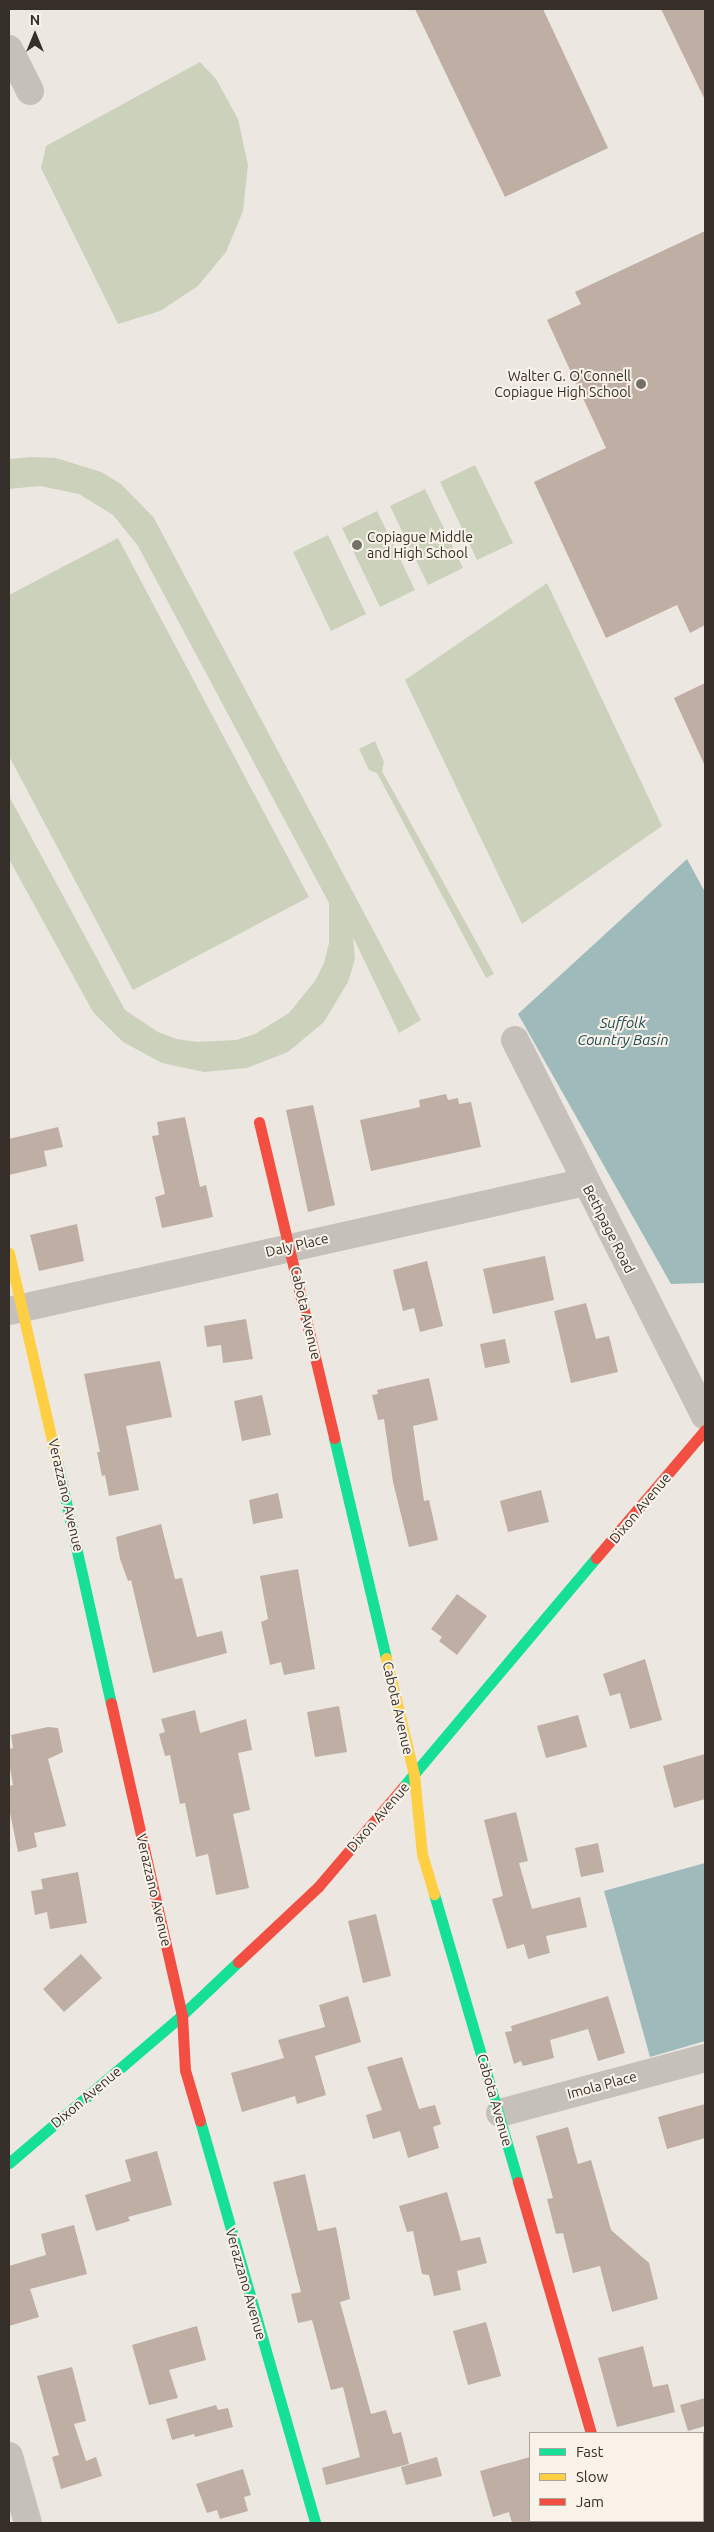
<!DOCTYPE html>
<html>
<head>
<meta charset="utf-8">
<style>
	body { margin:0 }
	#map { position:relative; width:714px; height:2532px; overflow:hidden; background:#ece8e1; font-family:Ubuntu,sans-serif }
	div>[style] { position:absolute }
	.green>* { inset:0; background:#ccd1bc }
	.water>* { inset:0; background:#9fbabb }
	.building>* { inset:0; background:#beaea4 }
	.street>* { height:28px; margin:-14px; padding:0 14px; transform-origin:14px; border-radius:14px; background:#c5c0ba }
	.fast>* { height:11px; margin:-5.5px; padding:0 5.5px; transform-origin:5.5px; border-radius:5.5px; background:#16e098 }
	.slow>* { height:11px; margin:-5.5px; padding:0 5.5px; transform-origin:5.5px; border-radius:5.5px; background:#ffcf43 }
	.jam>* { height:11px; margin:-5.5px; padding:0 5.5px; transform-origin:5.5px; border-radius:5.5px; background:#f24e42 }
	.dots>* { width:14px; height:14px; translate:-50% -50%; box-sizing:border-box; border:2px solid #f8f2e9; border-radius:50% }
	span { translate:-50% -50%; white-space:nowrap; text-align:center; line-height:1.15; -webkit-text-stroke:4px #f8f2e9; paint-order:stroke }
	.poi-label { font-size:14px; color:#352e29 }
	.right { translate:-100% -50%; text-align:right }
	.left { translate:0 -50%; text-align:left }
	.street-label { font-size:14px; color:#352e29 }
	.water-label { font-size:15px; color:#224d54; font-style:italic }
	.frame { position:absolute; inset:0; border:10px solid #352e29; pointer-events:none }
	.legend { position:absolute; left:529px; top:2432px; width:175px; height:90px; box-sizing:border-box; background:#f8f2e9; border:1px solid #aaa49c; margin:0; padding:6px 9px; list-style:none; font-size:15px; color:#352e29 }
	.legend li { display:flex; align-items:center; gap:10px; height:25px }
	.legend b { width:25px; border:1px solid #aaa49c }
	.north { position:absolute; left:10px; top:10px; width:50px; height:50px; -webkit-text-stroke:4px #f8f2e9; paint-order:stroke; rotate:0deg; font-size:14px; font-weight:700; line-height:20px; text-align:center; color:#352e29 }
	.north::after { content:''; display:block; margin:auto; width:18px; height:22px; background:#352e29; clip-path:polygon(50% 0,100% 100%,50% 72%,0 100%) }
</style>
</head>
<body>
<div id="map">
	<div class="green">
		<i style="clip-path:polygon(200px 62px,216px 79px,238px 119px,248px 165px,243px 211px,226px 252px,198px 286px,160px 311px,118px 324px,41px 168px,46px 146px)"></i>
		<i style="clip-path:polygon(32px 457px,56px 458px,101px 472px,121px 484px,154px 518px,421px 1020px,399px 1033px,353px 937px,355px 959px,348px 982px,324px 1022px,288px 1052px,247px 1068px,204px 1072px,162px 1063px,123px 1042px,93px 1012px,9px 859px,9px 796px,125px 1010px,158px 1032px,177px 1039px,197px 1042px,236px 1040px,255px 1034px,289px 1013px,315px 981px,324px 963px,329px 943px,329px 903px,138px 546px,113px 515px,79px 494px,40px 486px,9px 489px,9px 459px)"></i>
		<i style="clip-path:polygon(475px 465px,513px 543px,477px 560px,440px 482px)"></i>
		<i style="clip-path:polygon(425px 489px,463px 568px,428px 585px,390px 506px)"></i>
		<i style="clip-path:polygon(377px 511px,415px 590px,380px 607px,342px 528px)"></i>
		<i style="clip-path:polygon(328px 535px,366px 614px,331px 631px,293px 552px)"></i>
		<i style="clip-path:polygon(118px 538px,309px 897px,133px 990px,9px 756px,9px 595px)"></i>
		<i style="clip-path:polygon(547px 583px,662px 826px,522px 924px,405px 680px)"></i>
		<i style="clip-path:polygon(375px 741px,384px 762px,382px 771px,494px 974px,486px 978px,377px 773px,369px 770px,359px 749px)"></i>
	</div>
	<div class="water">
		<i style="clip-path:polygon(687px 859px,705px 892px,705px 1283px,671px 1284px,518px 1014px)"></i>
		<i style="clip-path:polygon(705px 1863px,705px 2041px,650px 2057px,604px 1891px)"></i>
	</div>
	<div class="building">
		<i style="clip-path:polygon(415px 9px,543px 9px,608px 148px,505px 197px)"></i>
		<i style="clip-path:polygon(661px 9px,705px 9px,705px 100px)"></i>
		<i style="clip-path:polygon(705px 231px,705px 625px,690px 633px,677px 605px,606px 638px,534px 482px,606px 448px,547px 320px,581px 304px,575px 292px)"></i>
		<i style="clip-path:polygon(705px 683px,705px 766px,674px 698px)"></i>
		<i style="clip-path:polygon(446px 1094px,448px 1100px,458px 1098px,459px 1104px,471px 1102px,481px 1147px,371px 1171px,360px 1120px,420px 1107px,419px 1100px)"></i>
		<i style="clip-path:polygon(313px 1105px,335px 1205px,308px 1212px,286px 1110px)"></i>
		<i style="clip-path:polygon(185px 1117px,200px 1187px,206px 1185px,213px 1217px,162px 1228px,155px 1197px,165px 1194px,152px 1136px,159px 1135px,157px 1122px)"></i>
		<i style="clip-path:polygon(58px 1127px,63px 1147px,44px 1151px,47px 1166px,9px 1175px,9px 1139px)"></i>
		<i style="clip-path:polygon(77px 1224px,84px 1261px,39px 1271px,30px 1235px)"></i>
		<i style="clip-path:polygon(545px 1256px,554px 1300px,493px 1314px,483px 1269px)"></i>
		<i style="clip-path:polygon(427px 1261px,443px 1326px,420px 1332px,414px 1308px,403px 1311px,393px 1270px)"></i>
		<i style="clip-path:polygon(586px 1303px,596px 1339px,609px 1336px,618px 1372px,571px 1383px,554px 1311px)"></i>
		<i style="clip-path:polygon(246px 1319px,253px 1359px,223px 1363px,221px 1345px,207px 1347px,204px 1326px)"></i>
		<i style="clip-path:polygon(505px 1339px,510px 1363px,485px 1368px,480px 1344px)"></i>
		<i style="clip-path:polygon(160px 1361px,172px 1417px,126px 1426px,139px 1490px,109px 1496px,105px 1475px,102px 1476px,97px 1452px,100px 1452px,84px 1374px)"></i>
		<i style="clip-path:polygon(429px 1378px,438px 1420px,413px 1426px,424px 1501px,429px 1500px,438px 1540px,409px 1547px,393px 1482px,384px 1419px,378px 1420px,372px 1395px,378px 1394px,377px 1390px)"></i>
		<i style="clip-path:polygon(262px 1395px,271px 1435px,242px 1441px,234px 1401px)"></i>
		<i style="clip-path:polygon(541px 1490px,549px 1522px,508px 1532px,500px 1501px)"></i>
		<i style="clip-path:polygon(278px 1493px,283px 1518px,253px 1524px,249px 1500px)"></i>
		<i style="clip-path:polygon(161px 1524px,175px 1579px,182px 1578px,197px 1637px,222px 1631px,227px 1653px,153px 1673px,131px 1580px,128px 1581px,120px 1559px,116px 1537px)"></i>
		<i style="clip-path:polygon(298px 1569px,315px 1669px,284px 1675px,281px 1662px,270px 1665px,261px 1622px,268px 1619px,260px 1576px)"></i>
		<i style="clip-path:polygon(457px 1594px,487px 1616px,457px 1655px,439px 1641px,442px 1637px,431px 1629px)"></i>
		<i style="clip-path:polygon(645px 1659px,662px 1720px,630px 1729px,620px 1693px,610px 1696px,603px 1674px)"></i>
		<i style="clip-path:polygon(339px 1706px,347px 1752px,315px 1757px,307px 1712px)"></i>
		<i style="clip-path:polygon(195px 1710px,200px 1733px,246px 1719px,252px 1750px,238px 1753px,250px 1810px,233px 1814px,249px 1888px,216px 1895px,208px 1854px,196px 1857px,185px 1803px,180px 1804px,170px 1755px,165px 1756px,159px 1734px,165px 1732px,161px 1719px)"></i>
		<i style="clip-path:polygon(578px 1715px,587px 1747px,546px 1758px,537px 1726px)"></i>
		<i style="clip-path:polygon(48px 1727px,58px 1728px,63px 1752px,48px 1759px,66px 1826px,34px 1833px,37px 1847px,18px 1852px,9px 1808px,9px 1786px,13px 1785px,9px 1762px,9px 1749px,13px 1748px,11px 1735px)"></i>
		<i style="clip-path:polygon(705px 1754px,705px 1799px,674px 1808px,663px 1766px)"></i>
		<i style="clip-path:polygon(516px 1812px,528px 1861px,519px 1863px,532px 1909px,580px 1897px,587px 1927px,546px 1936px,550px 1953px,528px 1959px,524px 1944px,507px 1949px,492px 1899px,503px 1896px,484px 1820px)"></i>
		<i style="clip-path:polygon(598px 1843px,604px 1872px,581px 1877px,575px 1848px)"></i>
		<i style="clip-path:polygon(78px 1872px,87px 1923px,50px 1929px,47px 1912px,35px 1915px,31px 1891px,43px 1889px,41px 1879px)"></i>
		<i style="clip-path:polygon(376px 1914px,391px 1976px,363px 1983px,348px 1921px)"></i>
		<i style="clip-path:polygon(81px 1954px,102px 1978px,64px 2012px,43px 1989px)"></i>
		<i style="clip-path:polygon(348px 1996px,361px 2042px,315px 2056px,326px 2095px,297px 2104px,295px 2096px,242px 2112px,231px 2073px,284px 2058px,278px 2040px,325px 2027px,319px 2005px)"></i>
		<i style="clip-path:polygon(608px 1996px,625px 2053px,598px 2061px,588px 2029px,550px 2040px,554px 2058px,523px 2066px,521px 2061px,514px 2064px,505px 2032px,512px 2031px,511px 2026px)"></i>
		<i style="clip-path:polygon(402px 2057px,419px 2109px,435px 2105px,441px 2124px,433px 2127px,439px 2148px,408px 2158px,400px 2131px,373px 2139px,366px 2115px,382px 2110px,367px 2067px)"></i>
		<i style="clip-path:polygon(705px 2104px,705px 2138px,667px 2149px,658px 2117px)"></i>
		<i style="clip-path:polygon(568px 2127px,578px 2164px,591px 2160px,611px 2230px,649px 2263px,658px 2299px,612px 2312px,600px 2266px,573px 2273px,563px 2233px,556px 2234px,547px 2199px,553px 2198px,536px 2136px)"></i>
		<i style="clip-path:polygon(157px 2151px,172px 2205px,128px 2217px,130px 2221px,96px 2231px,85px 2195px,131px 2181px,125px 2160px)"></i>
		<i style="clip-path:polygon(305px 2174px,318px 2231px,336px 2227px,350px 2299px,340px 2302px,371px 2414px,386px 2410px,393px 2434px,401px 2432px,409px 2464px,326px 2485px,322px 2468px,360px 2457px,343px 2387px,331px 2390px,312px 2320px,298px 2323px,291px 2294px,301px 2292px,273px 2182px)"></i>
		<i style="clip-path:polygon(447px 2192px,461px 2241px,480px 2237px,487px 2263px,457px 2271px,461px 2290px,434px 2296px,429px 2275px,422px 2274px,413px 2231px,407px 2232px,399px 2206px)"></i>
		<i style="clip-path:polygon(74px 2225px,87px 2274px,30px 2289px,39px 2317px,9px 2326px,9px 2266px,46px 2255px,41px 2234px)"></i>
		<i style="clip-path:polygon(486px 2322px,501px 2376px,468px 2385px,453px 2331px)"></i>
		<i style="clip-path:polygon(197px 2326px,206px 2360px,169px 2370px,178px 2398px,149px 2405px,132px 2345px)"></i>
		<i style="clip-path:polygon(643px 2346px,653px 2387px,668px 2384px,675px 2412px,617px 2427px,598px 2358px)"></i>
		<i style="clip-path:polygon(72px 2367px,86px 2421px,74px 2424px,86px 2461px,96px 2457px,102px 2476px,61px 2489px,52px 2457px,59px 2455px,37px 2376px)"></i>
		<i style="clip-path:polygon(705px 2398px,705px 2426px,688px 2431px,680px 2405px)"></i>
		<i style="clip-path:polygon(216px 2405px,218px 2410px,228px 2408px,233px 2427px,195px 2437px,194px 2434px,172px 2440px,166px 2419px)"></i>
		<i style="clip-path:polygon(437px 2457px,442px 2476px,406px 2485px,401px 2467px)"></i>
		<i style="clip-path:polygon(530px 2457px,530px 2523px,512px 2523px,509px 2512px,493px 2517px,480px 2471px)"></i>
		<i style="clip-path:polygon(243px 2469px,251px 2495px,244px 2497px,248px 2511px,220px 2519px,217px 2510px,207px 2513px,196px 2484px)"></i>
	</div>
	<div class="street">
		<i style="left:9px;top:49px;width:47px;rotate:63.4deg"></i>
		<i style="left:515px;top:1040px;width:421px;rotate:63.2deg"></i>
		<i style="left:9px;top:1311px;width:590px;rotate:-12.62deg"></i>
		<i style="left:500px;top:2113px;width:212px;rotate:-15deg"></i>
		<i style="left:9px;top:2456px;width:70px;rotate:74.2deg"></i>
		<i style="left:616px;top:2521px;width:2px;rotate:90deg"></i>
	</div>
	<div class="fast">
		<i style="left:334px;top:1438px;width:226px;rotate:76.7deg"></i>
		<i style="left:57px;top:1462px;width:247px;rotate:77.4deg"></i>
		<i style="left:403px;top:1787px;width:299px;rotate:-49.9deg"></i>
		<i style="left:434px;top:1894px;width:300px;rotate:73.7deg"></i>
		<i style="left:200px;top:2121px;width:418px;rotate:74deg"></i>
		<i style="left:9px;top:2163px;width:228px;rotate:-40.5deg"></i>
		<i style="left:182px;top:2015px;width:77px;rotate:-43.4deg"></i>
	</div>
	<div class="slow">
		<i style="left:9px;top:1253px;width:214px;rotate:77.1deg"></i>
		<i style="left:386px;top:1658px;width:120px;rotate:76.5deg"></i>
		<i style="left:414px;top:1775px;width:79px;rotate:84.2deg"></i>
		<i style="left:422px;top:1854px;width:42px;rotate:73.3deg"></i>
	</div>
	<div class="jam">
		<i style="left:259px;top:1122px;width:325px;rotate:76.6deg"></i>
		<i style="left:596px;top:1558px;width:168px;rotate:-49.6deg"></i>
		<i style="left:111px;top:1703px;width:320px;rotate:77.2deg"></i>
		<i style="left:182px;top:2015px;width:55px;rotate:86.9deg"></i>
		<i style="left:185px;top:2070px;width:53px;rotate:73.6deg"></i>
		<i style="left:238px;top:1962px;width:110px;rotate:-43.2deg"></i>
		<i style="left:318px;top:1887px;width:131px;rotate:-49.6deg"></i>
		<i style="left:518px;top:2182px;width:261px;rotate:73.8deg"></i>
	</div>
	<div class="dots">
		<i style="left:641px;top:384px;background:#756f69"></i>
		<i style="left:357px;top:545px;background:#756f69"></i>
	</div>
	<div class="poi-label">
		<span class="right" style="left:631px;top:384px">Walter G. O'Connell<br>Copiague High School</span>
		<span class="left" style="left:367px;top:545px">Copiague Middle<br>and High School</span>
	</div>
	<div class="street-label">
		<span style="left:609px;top:1229px;rotate:63deg">Bethpage Road</span>
		<span style="left:297px;top:1245px;rotate:-13deg">Daly Place</span>
		<span style="left:306px;top:1313px;rotate:77deg">Cabota Avenue</span>
		<span style="left:66px;top:1495px;rotate:77deg">Verazzano Avenue</span>
		<span style="left:640px;top:1508px;rotate:-50deg">Dixon Avenue</span>
		<span style="left:398px;top:1708px;rotate:77deg">Cabota Avenue</span>
		<span style="left:378px;top:1817px;rotate:-49deg">Dixon Avenue</span>
		<span style="left:154px;top:1890px;rotate:77deg">Verazzano Avenue</span>
		<span style="left:602px;top:2085px;rotate:-15deg">Imola Place</span>
		<span style="left:86px;top:2097px;rotate:-40deg">Dixon Avenue</span>
		<span style="left:495px;top:2100px;rotate:74deg">Cabota Avenue</span>
		<span style="left:246px;top:2284px;rotate:74deg">Verazzano Avenue</span>
	</div>
	<div class="water-label">
		<span style="left:623px;top:1031px">Suffolk<br>Country Basin</span>
	</div>
	<div class="frame"></div>
	<ul class="legend">
	<li><b style="height:6px;background:#16e098"></b>Fast</li>
	<li><b style="height:6px;background:#ffcf43"></b>Slow</li>
	<li><b style="height:6px;background:#f24e42"></b>Jam</li>
	</ul>
	<div class="north">N</div>
</div>
</body>
</html>
